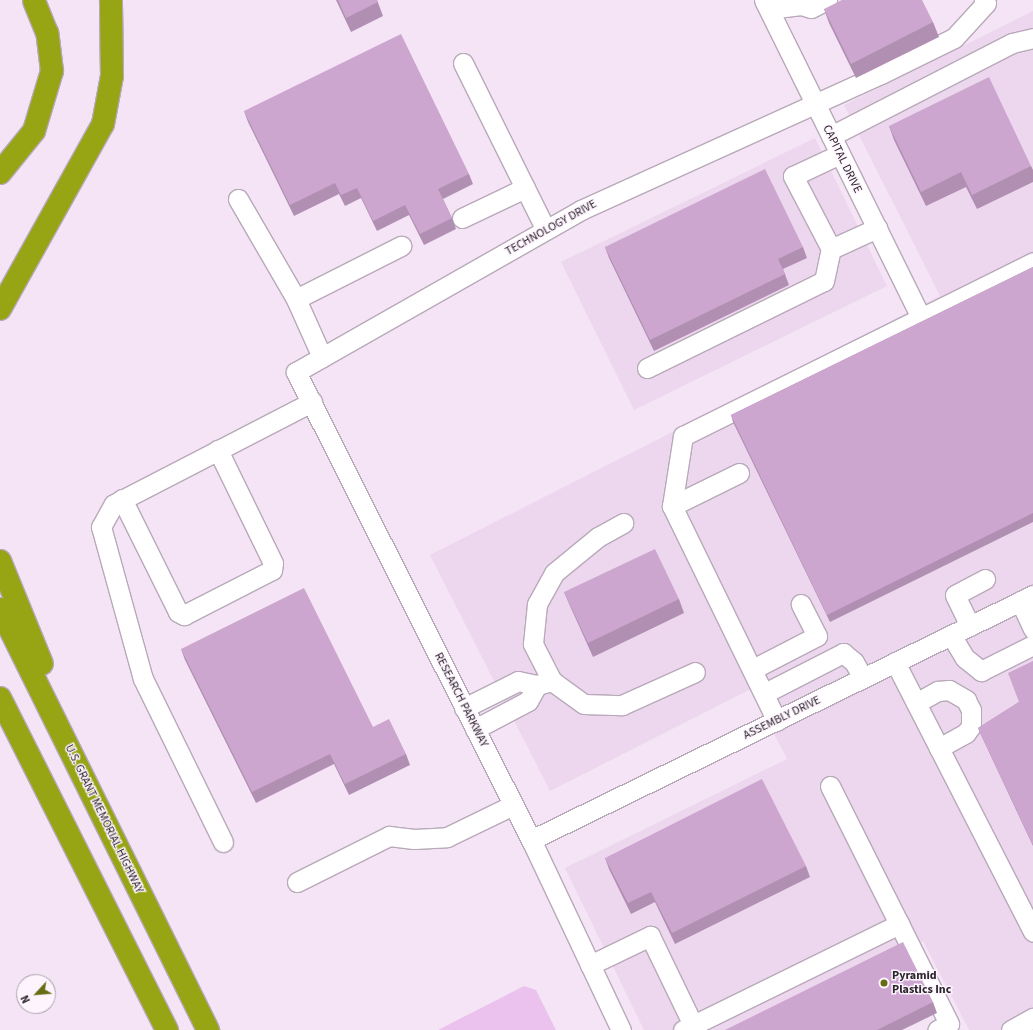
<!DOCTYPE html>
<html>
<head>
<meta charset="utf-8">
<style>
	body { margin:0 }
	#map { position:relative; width:1033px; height:1030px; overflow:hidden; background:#f4e4f5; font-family:"Source Sans 3",sans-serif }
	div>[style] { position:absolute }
	.built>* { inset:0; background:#edd7ee }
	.water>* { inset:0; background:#eac2ed }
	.roads { filter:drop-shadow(1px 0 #b8a9b9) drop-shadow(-1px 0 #b8a9b9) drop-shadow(0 1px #b8a9b9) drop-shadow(0 -1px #b8a9b9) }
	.minor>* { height:19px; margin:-9.5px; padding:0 9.5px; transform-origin:9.5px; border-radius:9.5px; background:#fff }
	.highway>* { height:22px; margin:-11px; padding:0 11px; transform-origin:11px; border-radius:11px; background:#97a413 }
	.wall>* { inset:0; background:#b08fb2 }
	.building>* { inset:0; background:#cda6cf }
	.dots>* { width:11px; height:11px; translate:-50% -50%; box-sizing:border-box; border:2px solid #fef4fe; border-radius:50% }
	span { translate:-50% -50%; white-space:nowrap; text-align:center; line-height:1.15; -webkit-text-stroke:3px #fef4fe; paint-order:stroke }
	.street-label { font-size:12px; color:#2a252b }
	.poi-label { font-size:12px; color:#2a252b; font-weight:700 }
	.left { translate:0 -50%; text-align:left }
	.north { position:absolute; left:16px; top:974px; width:40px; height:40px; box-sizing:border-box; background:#fef4fe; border:1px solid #a9a1aa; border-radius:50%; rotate:244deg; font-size:11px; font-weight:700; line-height:16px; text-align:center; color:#2a252b }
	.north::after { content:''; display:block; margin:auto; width:14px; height:18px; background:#646d14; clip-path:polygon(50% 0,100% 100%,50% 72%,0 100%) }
</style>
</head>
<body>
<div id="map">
	<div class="built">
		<i style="clip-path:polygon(1033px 11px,1033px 1030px,969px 1030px,923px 941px,742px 1030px,644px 1030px,565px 868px,787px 759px,751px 689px,550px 791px,430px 555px,940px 296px,844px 105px)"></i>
		<i style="clip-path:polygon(815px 138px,887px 286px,634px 410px,561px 262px)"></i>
	</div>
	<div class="water">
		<i style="clip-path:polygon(524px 986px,536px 990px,556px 1030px,438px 1030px)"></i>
	</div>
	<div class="roads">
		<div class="minor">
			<i style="left:764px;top:0;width:354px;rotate:63.7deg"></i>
			<i style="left:769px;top:9px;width:32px;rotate:-7deg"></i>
			<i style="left:801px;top:5px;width:10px;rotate:17deg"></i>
			<i style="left:811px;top:8px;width:18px;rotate:-27deg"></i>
			<i style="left:463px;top:63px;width:186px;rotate:63.6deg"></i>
			<i style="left:831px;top:136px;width:203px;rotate:-27.2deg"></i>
			<i style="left:1012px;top:43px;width:22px;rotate:-13deg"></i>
			<i style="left:840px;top:154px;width:52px;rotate:154.9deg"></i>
			<i style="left:793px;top:176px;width:82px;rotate:62.5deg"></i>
			<i style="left:831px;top:249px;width:51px;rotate:-24.5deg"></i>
			<i style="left:238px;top:199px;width:116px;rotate:59.9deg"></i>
			<i style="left:296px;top:299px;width:118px;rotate:-26.8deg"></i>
			<i style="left:462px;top:218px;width:70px;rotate:-25.5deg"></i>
			<i style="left:296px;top:299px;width:64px;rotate:65.9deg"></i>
			<i style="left:647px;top:368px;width:197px;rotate:-26.2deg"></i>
			<i style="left:824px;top:281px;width:33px;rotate:-78deg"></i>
			<i style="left:739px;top:473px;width:75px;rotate:153.8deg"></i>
			<i style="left:672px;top:506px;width:239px;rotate:64deg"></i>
			<i style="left:122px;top:499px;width:126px;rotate:63.6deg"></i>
			<i style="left:178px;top:612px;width:7px;rotate:27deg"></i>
			<i style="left:184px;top:615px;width:99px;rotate:-27.1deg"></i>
			<i style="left:272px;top:570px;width:7px;rotate:-82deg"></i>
			<i style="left:273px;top:563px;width:126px;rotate:-116deg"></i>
			<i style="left:672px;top:506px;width:71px;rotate:-81.1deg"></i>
			<i style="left:683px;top:436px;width:391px;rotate:-26.4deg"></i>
			<i style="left:1020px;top:601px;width:31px;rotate:65deg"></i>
			<i style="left:970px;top:626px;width:34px;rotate:-116deg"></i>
			<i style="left:955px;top:595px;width:34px;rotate:-28deg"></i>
			<i style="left:951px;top:635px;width:27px;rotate:59deg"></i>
			<i style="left:965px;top:658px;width:21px;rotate:39deg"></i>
			<i style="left:981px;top:671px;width:58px;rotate:-26.6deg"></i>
			<i style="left:895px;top:662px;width:303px;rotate:62.9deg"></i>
			<i style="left:753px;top:669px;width:72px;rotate:-27.3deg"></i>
			<i style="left:817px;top:636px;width:36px;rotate:-117deg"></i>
			<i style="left:552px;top:681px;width:42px;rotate:-117.2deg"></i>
			<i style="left:533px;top:644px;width:40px;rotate:-84.3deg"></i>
			<i style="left:537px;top:604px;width:35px;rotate:-61deg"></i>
			<i style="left:554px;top:573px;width:57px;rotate:-39.3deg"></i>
			<i style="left:598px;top:537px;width:29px;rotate:-29deg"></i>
			<i style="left:537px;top:685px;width:16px;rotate:-15deg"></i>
			<i style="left:552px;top:681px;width:39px;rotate:36deg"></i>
			<i style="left:584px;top:704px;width:38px;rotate:2deg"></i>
			<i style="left:622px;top:705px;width:80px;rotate:-24.3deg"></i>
			<i style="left:765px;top:693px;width:88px;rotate:-27.1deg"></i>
			<i style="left:843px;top:653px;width:14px;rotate:39deg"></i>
			<i style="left:854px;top:662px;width:18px;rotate:61deg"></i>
			<i style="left:916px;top:703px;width:25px;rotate:-29deg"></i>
			<i style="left:938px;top:691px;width:11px;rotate:-5deg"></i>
			<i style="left:949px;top:690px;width:20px;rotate:30deg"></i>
			<i style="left:966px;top:700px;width:11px;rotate:63deg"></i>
			<i style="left:971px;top:710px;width:16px;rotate:90deg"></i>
			<i style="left:971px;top:726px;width:9px;rotate:126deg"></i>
			<i style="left:966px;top:733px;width:31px;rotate:151deg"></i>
			<i style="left:464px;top:708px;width:60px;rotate:-26.6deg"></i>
			<i style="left:518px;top:681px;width:19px;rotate:12deg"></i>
			<i style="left:537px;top:685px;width:18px;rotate:119deg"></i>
			<i style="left:528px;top:701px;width:60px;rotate:152.2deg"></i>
			<i style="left:830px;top:786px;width:266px;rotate:63.4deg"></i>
			<i style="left:949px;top:1024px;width:13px;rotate:153deg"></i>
			<i style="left:531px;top:840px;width:559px;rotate:-26.01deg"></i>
			<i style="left:223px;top:842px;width:182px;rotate:-116.1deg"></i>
			<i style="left:143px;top:679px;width:158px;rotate:-105.4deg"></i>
			<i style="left:101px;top:527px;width:26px;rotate:-61deg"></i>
			<i style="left:114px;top:504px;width:223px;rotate:-27.3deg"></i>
			<i style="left:297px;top:882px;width:103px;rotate:-26.6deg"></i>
			<i style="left:389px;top:836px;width:25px;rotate:7deg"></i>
			<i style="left:414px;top:839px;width:33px;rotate:-3deg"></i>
			<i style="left:447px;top:837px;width:73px;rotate:-25.9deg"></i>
			<i style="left:590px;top:965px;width:67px;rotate:-25.8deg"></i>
			<i style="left:650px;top:936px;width:99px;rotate:64.2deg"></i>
			<i style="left:621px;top:1030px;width:210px;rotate:-115.3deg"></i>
			<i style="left:531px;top:840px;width:524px;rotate:-116.66deg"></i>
			<i style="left:296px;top:372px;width:328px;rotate:-29.6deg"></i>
			<i style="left:581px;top:210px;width:329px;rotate:-24.4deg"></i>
			<i style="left:881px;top:74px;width:81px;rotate:-26.3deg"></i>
			<i style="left:954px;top:38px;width:47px;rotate:-47.6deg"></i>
			<i style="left:986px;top:3px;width:4px;rotate:-124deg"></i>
			<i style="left:683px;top:1030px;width:241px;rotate:-26.1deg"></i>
			<i style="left:1011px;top:1030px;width:25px;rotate:-29deg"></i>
		</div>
		<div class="highway">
			<i style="left:0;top:173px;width:54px;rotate:-51deg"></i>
			<i style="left:34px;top:131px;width:63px;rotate:-73.3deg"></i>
			<i style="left:52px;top:71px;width:38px;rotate:-97deg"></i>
			<i style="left:47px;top:33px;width:35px;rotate:-112deg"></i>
			<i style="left:0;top:309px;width:212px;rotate:-60.9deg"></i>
			<i style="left:103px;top:124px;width:49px;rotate:-79.4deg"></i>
			<i style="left:112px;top:76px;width:76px;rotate:-90.8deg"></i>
			<i style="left:0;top:561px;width:111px;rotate:67.8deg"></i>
			<i style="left:0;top:609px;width:470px;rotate:63.7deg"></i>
			<i style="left:0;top:698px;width:372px;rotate:63.3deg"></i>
		</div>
	</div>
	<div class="wall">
		<i style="clip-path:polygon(336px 0,377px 0,383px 16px,351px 32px)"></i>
		<i style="clip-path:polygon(824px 9px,933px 22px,939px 37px,856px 78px,829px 23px)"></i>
		<i style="clip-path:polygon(244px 111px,469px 174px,473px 184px,443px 199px,452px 218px,456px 229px,424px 245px,409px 215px,377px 231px,361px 198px,345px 206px,339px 194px,294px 216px,248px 122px)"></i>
		<i style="clip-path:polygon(889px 126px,1031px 166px,1033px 170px,1033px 182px,977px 209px,966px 187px,926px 206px,894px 140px)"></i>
		<i style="clip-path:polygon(605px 247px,803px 247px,807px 258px,783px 269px,789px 285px,654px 351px,609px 258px)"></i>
		<i style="clip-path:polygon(1033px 267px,1033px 522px,830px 622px,733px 422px,731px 415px)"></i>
		<i style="clip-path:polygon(564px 592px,679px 599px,684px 613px,593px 657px,570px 606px)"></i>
		<i style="clip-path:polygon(181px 649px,373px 727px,406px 754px,410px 765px,349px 795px,334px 764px,256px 803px,185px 660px)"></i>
		<i style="clip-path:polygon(1033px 661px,1033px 846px,981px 735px,978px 728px,1019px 702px)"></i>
		<i style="clip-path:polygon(605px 858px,806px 866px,810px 877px,675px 944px,655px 902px,631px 914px,609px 869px)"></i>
		<i style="clip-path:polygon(933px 1002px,937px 1013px,902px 1030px,725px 1030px)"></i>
	</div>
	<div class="building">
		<i style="clip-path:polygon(338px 0,377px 0,378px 2px,346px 18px)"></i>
		<i style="clip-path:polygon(842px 0,922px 0,933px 22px,851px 64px,824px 9px)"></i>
		<i style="clip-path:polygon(401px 34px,469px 174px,438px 189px,452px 218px,420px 234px,405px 205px,373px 221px,357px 188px,341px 195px,335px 183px,290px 205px,244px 111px)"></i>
		<i style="clip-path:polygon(989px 77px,1031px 166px,972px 195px,961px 172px,921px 192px,889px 126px)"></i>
		<i style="clip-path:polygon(765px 169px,803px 247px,778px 259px,785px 274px,650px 340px,605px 247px)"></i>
		<i style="clip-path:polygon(1033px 267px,1033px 513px,827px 615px,731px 415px)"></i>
		<i style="clip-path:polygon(655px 549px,679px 599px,588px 643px,564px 592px)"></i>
		<i style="clip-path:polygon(304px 588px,373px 727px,389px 719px,406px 754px,345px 784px,330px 754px,252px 792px,181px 649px)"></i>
		<i style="clip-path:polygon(1033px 661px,1033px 845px,978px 728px,1019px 702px,1008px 673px)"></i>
		<i style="clip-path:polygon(762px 779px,806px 866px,672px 933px,651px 892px,628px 903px,605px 858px)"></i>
		<i style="clip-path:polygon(903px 942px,933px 1002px,877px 1030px,725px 1030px)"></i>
	</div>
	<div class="dots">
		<i style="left:884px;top:983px;background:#646d14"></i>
	</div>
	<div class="street-label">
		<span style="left:842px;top:159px;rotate:64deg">CAPITAL DRIVE</span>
		<span style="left:551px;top:228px;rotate:-29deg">TECHNOLOGY DRIVE</span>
		<span style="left:461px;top:700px;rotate:63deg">RESEARCH PARKWAY</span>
		<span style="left:782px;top:718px;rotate:-26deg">ASSEMBLY DRIVE</span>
		<span style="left:104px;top:819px;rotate:64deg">U.S. GRANT MEMORIAL HIGHWAY</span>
	</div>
	<div class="poi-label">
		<span class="left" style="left:892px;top:983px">Pyramid<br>Plastics Inc</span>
	</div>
	<div class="north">N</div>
</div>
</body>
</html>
